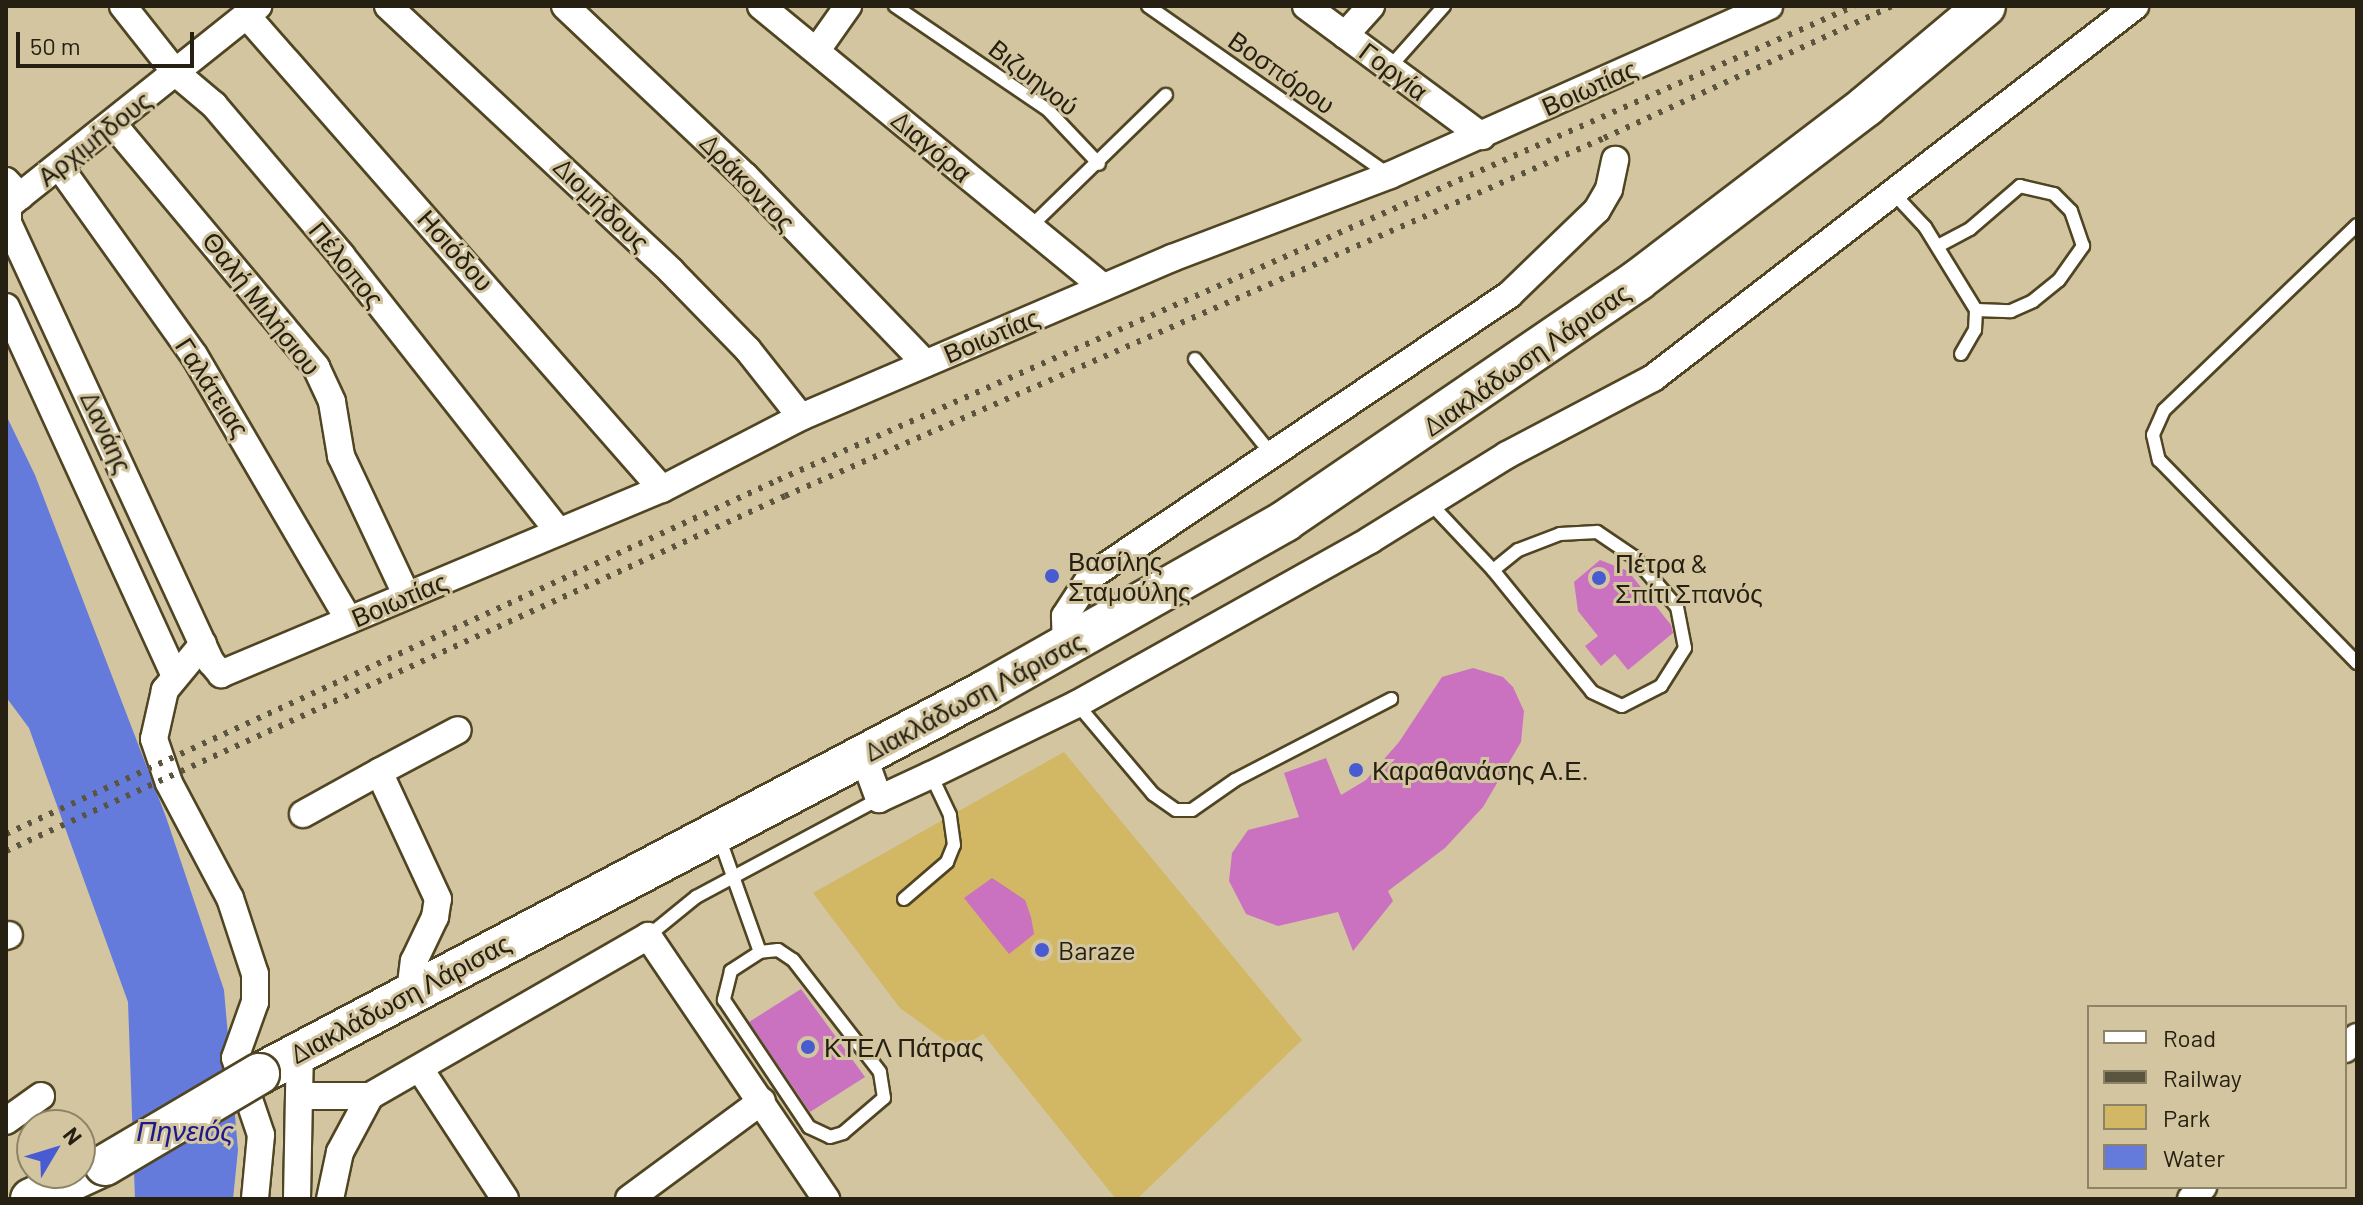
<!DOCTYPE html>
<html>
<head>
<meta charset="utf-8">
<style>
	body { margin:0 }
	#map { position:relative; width:2363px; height:1205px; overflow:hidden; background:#d2c5a0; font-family:Barlow,sans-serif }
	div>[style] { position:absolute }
	.green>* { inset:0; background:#d2b764 }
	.water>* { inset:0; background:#657bdb }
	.building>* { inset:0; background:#ca71bf }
	.roads { filter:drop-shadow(2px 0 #504523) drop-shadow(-2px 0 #504523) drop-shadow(0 2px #504523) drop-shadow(0 -2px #504523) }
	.lane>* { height:12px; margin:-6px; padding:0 6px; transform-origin:6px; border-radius:6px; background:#fff }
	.street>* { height:26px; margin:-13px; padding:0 13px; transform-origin:13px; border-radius:13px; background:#fff }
	.primary>* { height:40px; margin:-20px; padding:0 20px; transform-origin:20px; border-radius:20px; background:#fff }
	.rail>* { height:6px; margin-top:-3px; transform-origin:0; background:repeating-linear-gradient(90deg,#5b543f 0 4px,transparent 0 12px) }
	.bridges { filter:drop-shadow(2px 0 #504523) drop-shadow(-2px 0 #504523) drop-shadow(0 2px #504523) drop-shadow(0 -2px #504523) }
	.primary-bridge>* { height:40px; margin:-20px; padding:0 20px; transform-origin:20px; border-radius:20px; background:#fff }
	.dots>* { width:22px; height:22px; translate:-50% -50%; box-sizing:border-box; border:4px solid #d2c5a0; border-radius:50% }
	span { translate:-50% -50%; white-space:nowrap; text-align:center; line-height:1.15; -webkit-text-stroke:6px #d2c5a0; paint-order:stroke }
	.street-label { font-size:26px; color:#252012 }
	.poi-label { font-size:26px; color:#252012 }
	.left { translate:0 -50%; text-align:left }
	.water-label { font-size:28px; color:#1d188b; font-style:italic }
	.frame { position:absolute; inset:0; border:8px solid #252012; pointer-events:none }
	.legend { position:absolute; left:2087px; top:1005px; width:260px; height:184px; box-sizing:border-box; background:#d2c5a0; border:2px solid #8d8367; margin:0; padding:10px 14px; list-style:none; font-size:24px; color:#252012 }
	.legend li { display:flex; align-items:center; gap:16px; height:40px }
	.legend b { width:40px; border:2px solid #8d8367 }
	.north { position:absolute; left:16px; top:1109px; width:80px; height:80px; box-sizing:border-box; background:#d2c5a0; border:2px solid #8d8367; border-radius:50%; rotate:52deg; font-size:22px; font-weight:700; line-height:32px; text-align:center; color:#252012 }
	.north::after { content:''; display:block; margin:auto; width:28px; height:36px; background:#495bd0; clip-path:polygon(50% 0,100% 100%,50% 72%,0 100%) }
	.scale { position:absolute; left:16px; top:32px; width:178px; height:36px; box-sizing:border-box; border:4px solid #252012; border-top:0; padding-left:10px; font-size:24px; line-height:28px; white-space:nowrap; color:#252012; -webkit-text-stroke:6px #d2c5a0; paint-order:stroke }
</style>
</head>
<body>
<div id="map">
	<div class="green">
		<i style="clip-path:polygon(1064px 752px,1302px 1040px,1137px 1199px,1116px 1199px,983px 1034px,958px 1050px,900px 1008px,813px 893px)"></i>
	</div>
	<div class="water">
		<i style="clip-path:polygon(6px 415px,35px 475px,166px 817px,224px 990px,238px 1150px,233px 1199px,135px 1199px,128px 1002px,29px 728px,6px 697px)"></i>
	</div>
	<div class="building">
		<i style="clip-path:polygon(1600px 560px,1628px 571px,1671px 625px,1673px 633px,1628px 670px,1615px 654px,1601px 666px,1585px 646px,1598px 636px,1578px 611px,1574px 582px)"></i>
		<i style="clip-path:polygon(1473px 668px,1503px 677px,1513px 687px,1524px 711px,1521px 742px,1483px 807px,1445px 848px,1388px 891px,1393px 901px,1353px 951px,1338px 912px,1278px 926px,1246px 914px,1229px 881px,1232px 853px,1248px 830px,1299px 817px,1284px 773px,1326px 758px,1341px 795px,1366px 780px,1399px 742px,1442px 677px)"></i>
		<i style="clip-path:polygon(992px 878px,1025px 900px,1031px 917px,1034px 934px,1009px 954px,964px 898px)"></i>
		<i style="clip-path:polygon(801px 989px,865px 1077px,810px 1112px,749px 1022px)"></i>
	</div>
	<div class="roads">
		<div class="lane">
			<i style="left:895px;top:6px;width:185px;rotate:34.2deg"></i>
			<i style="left:1048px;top:110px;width:74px;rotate:46.6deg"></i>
			<i style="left:1148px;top:6px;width:293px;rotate:35deg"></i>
			<i style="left:1389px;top:68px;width:83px;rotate:-48.4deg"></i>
			<i style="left:1895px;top:195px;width:44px;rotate:46.8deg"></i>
			<i style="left:1925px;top:227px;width:97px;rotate:58.4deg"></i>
			<i style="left:1976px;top:310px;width:35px;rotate:2deg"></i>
			<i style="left:2011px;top:311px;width:24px;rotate:-24deg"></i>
			<i style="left:2033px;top:301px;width:33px;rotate:-39deg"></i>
			<i style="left:2059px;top:280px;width:42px;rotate:-54.8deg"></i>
			<i style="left:2083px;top:246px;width:37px;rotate:-109deg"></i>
			<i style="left:2071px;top:211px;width:24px;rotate:-135deg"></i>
			<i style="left:2054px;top:194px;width:35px;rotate:-167deg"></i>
			<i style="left:2020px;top:186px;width:66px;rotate:139.3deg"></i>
			<i style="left:1970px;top:229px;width:36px;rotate:152deg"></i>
			<i style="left:2357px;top:225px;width:267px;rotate:136.2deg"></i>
			<i style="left:2164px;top:410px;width:27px;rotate:114deg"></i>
			<i style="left:2153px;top:435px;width:26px;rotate:77deg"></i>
			<i style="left:2159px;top:460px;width:284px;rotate:45.7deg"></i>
			<i style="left:1029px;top:228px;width:191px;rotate:-44.2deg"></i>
			<i style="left:1961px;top:354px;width:28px;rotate:-60deg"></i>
			<i style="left:1975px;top:330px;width:20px;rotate:-87deg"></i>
			<i style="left:1195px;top:359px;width:124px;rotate:51.2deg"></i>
			<i style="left:1428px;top:501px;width:95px;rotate:46.7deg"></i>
			<i style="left:1493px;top:570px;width:157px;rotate:50.9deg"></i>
			<i style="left:1592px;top:692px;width:33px;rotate:25deg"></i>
			<i style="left:1622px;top:706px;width:44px;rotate:-27.1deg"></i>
			<i style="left:1661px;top:686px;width:45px;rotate:-57.7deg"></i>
			<i style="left:1685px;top:648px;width:42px;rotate:-101deg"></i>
			<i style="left:1677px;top:607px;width:66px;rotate:-130.7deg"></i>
			<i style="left:1634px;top:557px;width:45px;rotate:-146deg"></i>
			<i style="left:1597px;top:532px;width:37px;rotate:177deg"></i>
			<i style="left:1560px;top:534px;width:45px;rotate:159.1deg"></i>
			<i style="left:1518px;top:550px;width:32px;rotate:141deg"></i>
			<i style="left:1077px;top:704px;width:118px;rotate:49.8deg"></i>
			<i style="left:1153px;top:794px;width:28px;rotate:35deg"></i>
			<i style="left:1176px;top:810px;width:16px"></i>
			<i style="left:1192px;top:810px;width:52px;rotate:-34.9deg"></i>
			<i style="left:1235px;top:780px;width:176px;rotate:-27.4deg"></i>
			<i style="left:719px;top:837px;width:122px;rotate:70.4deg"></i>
			<i style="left:760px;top:952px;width:35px;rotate:147deg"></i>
			<i style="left:731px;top:971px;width:30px;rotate:104deg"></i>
			<i style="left:724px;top:1000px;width:153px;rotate:56.2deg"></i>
			<i style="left:809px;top:1127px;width:23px;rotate:25deg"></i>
			<i style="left:830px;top:1137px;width:14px;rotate:-17deg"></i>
			<i style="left:843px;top:1133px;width:54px;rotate:-40.5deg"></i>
			<i style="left:884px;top:1098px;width:26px;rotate:-99deg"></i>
			<i style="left:880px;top:1072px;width:142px;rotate:-127.8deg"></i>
			<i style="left:793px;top:960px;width:18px;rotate:-146deg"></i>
			<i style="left:778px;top:950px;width:18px;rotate:174deg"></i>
			<i style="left:904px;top:899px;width:57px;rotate:-40.7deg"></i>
			<i style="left:947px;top:862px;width:18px;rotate:-68deg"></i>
			<i style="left:954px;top:845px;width:30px;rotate:-98deg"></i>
			<i style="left:950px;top:815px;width:44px;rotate:-115.4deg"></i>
			<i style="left:648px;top:936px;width:62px;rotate:-39.1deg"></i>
			<i style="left:696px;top:897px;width:208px;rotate:-28.2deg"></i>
		</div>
		<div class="street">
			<i style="left:123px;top:6px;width:85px;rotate:51.7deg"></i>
			<i style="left:176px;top:73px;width:50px;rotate:40.1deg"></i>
			<i style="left:214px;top:105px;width:197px;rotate:49.7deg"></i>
			<i style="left:341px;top:255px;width:352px;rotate:51.8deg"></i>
			<i style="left:388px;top:6px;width:388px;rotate:43.1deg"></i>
			<i style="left:671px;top:271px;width:110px;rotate:45.7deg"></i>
			<i style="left:748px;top:350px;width:85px;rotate:51.7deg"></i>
			<i style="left:565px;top:6px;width:248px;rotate:43.4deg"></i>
			<i style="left:745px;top:176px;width:260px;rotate:46.1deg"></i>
			<i style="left:761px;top:6px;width:443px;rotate:39.4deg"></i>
			<i style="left:1306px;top:6px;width:219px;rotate:36.5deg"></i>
			<i style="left:247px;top:16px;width:629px;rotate:48.74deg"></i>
			<i style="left:1345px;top:35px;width:39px;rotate:-48deg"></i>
			<i style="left:817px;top:50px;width:54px;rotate:-54.8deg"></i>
			<i style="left:113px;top:124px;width:317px;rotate:50.1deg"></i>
			<i style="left:316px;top:367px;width:38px;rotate:65deg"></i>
			<i style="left:332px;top:402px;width:55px;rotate:80.5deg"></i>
			<i style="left:341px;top:456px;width:153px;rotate:64.8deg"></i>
			<i style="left:59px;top:166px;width:232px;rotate:54.5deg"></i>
			<i style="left:194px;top:355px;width:307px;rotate:59.7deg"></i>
			<i style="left:6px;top:181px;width:21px;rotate:47deg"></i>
			<i style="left:20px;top:196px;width:305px;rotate:-38.6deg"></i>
			<i style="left:20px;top:196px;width:16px;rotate:140deg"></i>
			<i style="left:8px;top:206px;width:17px;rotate:90deg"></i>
			<i style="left:8px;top:223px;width:484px;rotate:65.2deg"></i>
			<i style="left:211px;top:662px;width:16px;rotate:50deg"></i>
			<i style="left:221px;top:674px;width:478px;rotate:-22.8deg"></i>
			<i style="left:662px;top:489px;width:157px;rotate:-27.4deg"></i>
			<i style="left:801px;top:417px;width:404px;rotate:-23.2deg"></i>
			<i style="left:1172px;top:258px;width:233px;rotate:-20.8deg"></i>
			<i style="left:1390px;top:175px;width:415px;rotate:-24deg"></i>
			<i style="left:6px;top:307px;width:406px;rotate:65.4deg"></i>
			<i style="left:203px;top:644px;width:60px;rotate:129.6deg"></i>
			<i style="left:165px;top:690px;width:50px;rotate:102.7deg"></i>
			<i style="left:154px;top:739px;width:46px;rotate:71.2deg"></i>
			<i style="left:169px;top:783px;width:130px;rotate:62.1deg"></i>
			<i style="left:230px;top:898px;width:80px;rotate:71.8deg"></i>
			<i style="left:255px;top:974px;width:28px;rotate:90deg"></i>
			<i style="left:255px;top:1002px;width:59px;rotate:109.7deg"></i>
			<i style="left:235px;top:1058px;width:81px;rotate:71.3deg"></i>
			<i style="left:261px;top:1135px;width:64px;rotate:95.4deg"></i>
			<i style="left:1066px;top:647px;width:31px;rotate:-92deg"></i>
			<i style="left:1065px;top:616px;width:48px;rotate:-57deg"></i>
			<i style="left:1091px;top:576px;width:504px;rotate:-33.91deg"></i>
			<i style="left:1509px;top:295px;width:122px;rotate:-44deg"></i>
			<i style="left:1597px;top:210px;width:24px;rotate:-60deg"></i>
			<i style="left:1609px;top:189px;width:30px;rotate:-78deg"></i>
			<i style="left:863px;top:755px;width:47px;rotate:70deg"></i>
			<i style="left:879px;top:799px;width:57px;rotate:-24.8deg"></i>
			<i style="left:931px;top:775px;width:162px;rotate:-25.9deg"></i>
			<i style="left:1077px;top:704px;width:336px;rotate:-29.2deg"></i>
			<i style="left:1370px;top:540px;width:161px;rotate:-31.8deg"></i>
			<i style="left:1507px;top:455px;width:165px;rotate:-27.8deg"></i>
			<i style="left:1653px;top:378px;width:609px;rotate:-37.66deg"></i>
			<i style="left:303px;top:814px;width:87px;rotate:-28.9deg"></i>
			<i style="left:6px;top:936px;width:3px;rotate:-18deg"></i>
			<i style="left:410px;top:992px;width:31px;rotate:-83deg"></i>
			<i style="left:414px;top:961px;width:49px;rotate:-64.5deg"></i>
			<i style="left:435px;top:917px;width:18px;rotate:-81deg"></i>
			<i style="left:438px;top:899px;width:140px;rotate:-114.9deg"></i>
			<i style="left:379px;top:772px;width:89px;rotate:-28deg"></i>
			<i style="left:2345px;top:1049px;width:17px;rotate:-45deg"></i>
			<i style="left:300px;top:1051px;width:45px;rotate:91.3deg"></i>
			<i style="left:299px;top:1096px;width:71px"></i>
			<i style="left:370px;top:1096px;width:321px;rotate:-29.9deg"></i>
			<i style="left:648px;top:936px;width:318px;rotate:55.9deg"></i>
			<i style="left:420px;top:1069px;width:155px;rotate:56.8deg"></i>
			<i style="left:6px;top:1121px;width:43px;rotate:-35.5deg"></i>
			<i style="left:297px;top:1199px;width:103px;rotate:-88.9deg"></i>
			<i style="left:330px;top:1199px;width:48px;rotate:-78deg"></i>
			<i style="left:340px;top:1152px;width:64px;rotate:-61.8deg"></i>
			<i style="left:629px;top:1199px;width:165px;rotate:-36.4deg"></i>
			<i style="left:2191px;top:1199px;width:17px;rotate:-45deg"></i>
		</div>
		<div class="primary">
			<i style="left:259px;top:1074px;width:821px;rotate:-27.81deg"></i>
			<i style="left:985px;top:691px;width:345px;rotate:-29.5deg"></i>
			<i style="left:1285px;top:521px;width:427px;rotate:-34.3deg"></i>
			<i style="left:1638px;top:280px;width:287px;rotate:-37.3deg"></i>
			<i style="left:1866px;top:106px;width:155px;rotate:-40deg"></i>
			<i style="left:31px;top:1199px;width:81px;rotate:-24.7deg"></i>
		</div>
	</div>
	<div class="rail">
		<i style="left:6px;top:834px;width:849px;rotate:-24.63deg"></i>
		<i style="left:778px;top:480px;width:1176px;rotate:-23.77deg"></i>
		<i style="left:6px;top:851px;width:856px;rotate:-24.5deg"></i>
		<i style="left:785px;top:496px;width:894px;rotate:-23.61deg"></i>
		<i style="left:1604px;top:138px;width:317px;rotate:-24.6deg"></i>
	</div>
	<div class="bridges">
		<div class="primary-bridge">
			<i style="left:105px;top:1165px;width:179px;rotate:-30.6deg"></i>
		</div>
	</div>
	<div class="dots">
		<i style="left:1052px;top:576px;background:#495bd0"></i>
		<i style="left:1599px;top:578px;background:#495bd0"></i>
		<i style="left:1356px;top:770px;background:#495bd0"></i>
		<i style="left:1042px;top:950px;background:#495bd0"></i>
		<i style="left:808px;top:1047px;background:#495bd0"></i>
	</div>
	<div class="street-label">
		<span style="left:1394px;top:71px;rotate:37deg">Γοργία</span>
		<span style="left:1282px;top:72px;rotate:35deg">Βοσπόρου</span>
		<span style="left:1034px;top:77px;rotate:38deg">Βιζυηνού</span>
		<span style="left:1589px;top:87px;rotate:-24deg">Βοιωτίας</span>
		<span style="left:94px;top:138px;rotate:-38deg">Αρχιμήδους</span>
		<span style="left:932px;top:146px;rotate:40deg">Διαγόρα</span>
		<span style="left:748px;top:182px;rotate:46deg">Δράκοντος</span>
		<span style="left:602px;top:204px;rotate:44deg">Διομήδους</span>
		<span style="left:456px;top:250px;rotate:48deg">Ησιόδου</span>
		<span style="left:347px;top:264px;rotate:51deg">Πέλοπος</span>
		<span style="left:262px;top:303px;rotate:52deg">Θαλή Μιλήσιου</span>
		<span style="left:991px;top:335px;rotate:-23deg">Βοιωτίας</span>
		<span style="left:1526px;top:359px;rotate:-35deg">Διακλάδωση Λάρισας</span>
		<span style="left:213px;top:387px;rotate:57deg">Γαλάτειας</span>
		<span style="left:107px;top:432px;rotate:65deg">Δανάης</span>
		<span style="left:399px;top:599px;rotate:-23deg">Βοιωτίας</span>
		<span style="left:974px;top:696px;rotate:-28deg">Διακλάδωση Λάρισας</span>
		<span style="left:400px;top:998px;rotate:-28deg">Διακλάδωση Λάρισας</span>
	</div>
	<div class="poi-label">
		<span class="left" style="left:1068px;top:576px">Βασίλης<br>Σταμούλης</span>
		<span class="left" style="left:1615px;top:578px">Πέτρα &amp;<br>Σπίτι Σπανός</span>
		<span class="left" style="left:1372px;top:770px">Καραθανάσης Α.Ε.</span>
		<span class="left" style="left:1058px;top:950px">Baraze</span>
		<span class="left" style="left:824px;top:1047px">ΚΤΕΛ Πάτρας</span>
	</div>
	<div class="water-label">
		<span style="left:185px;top:1130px">Πηνειός</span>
	</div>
	<div class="frame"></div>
	<ul class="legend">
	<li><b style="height:10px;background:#fff"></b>Road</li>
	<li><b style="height:10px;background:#5b543f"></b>Railway</li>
	<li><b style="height:22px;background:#d2b764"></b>Park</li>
	<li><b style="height:22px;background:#657bdb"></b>Water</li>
	</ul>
	<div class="north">N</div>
	<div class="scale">50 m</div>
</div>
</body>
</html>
